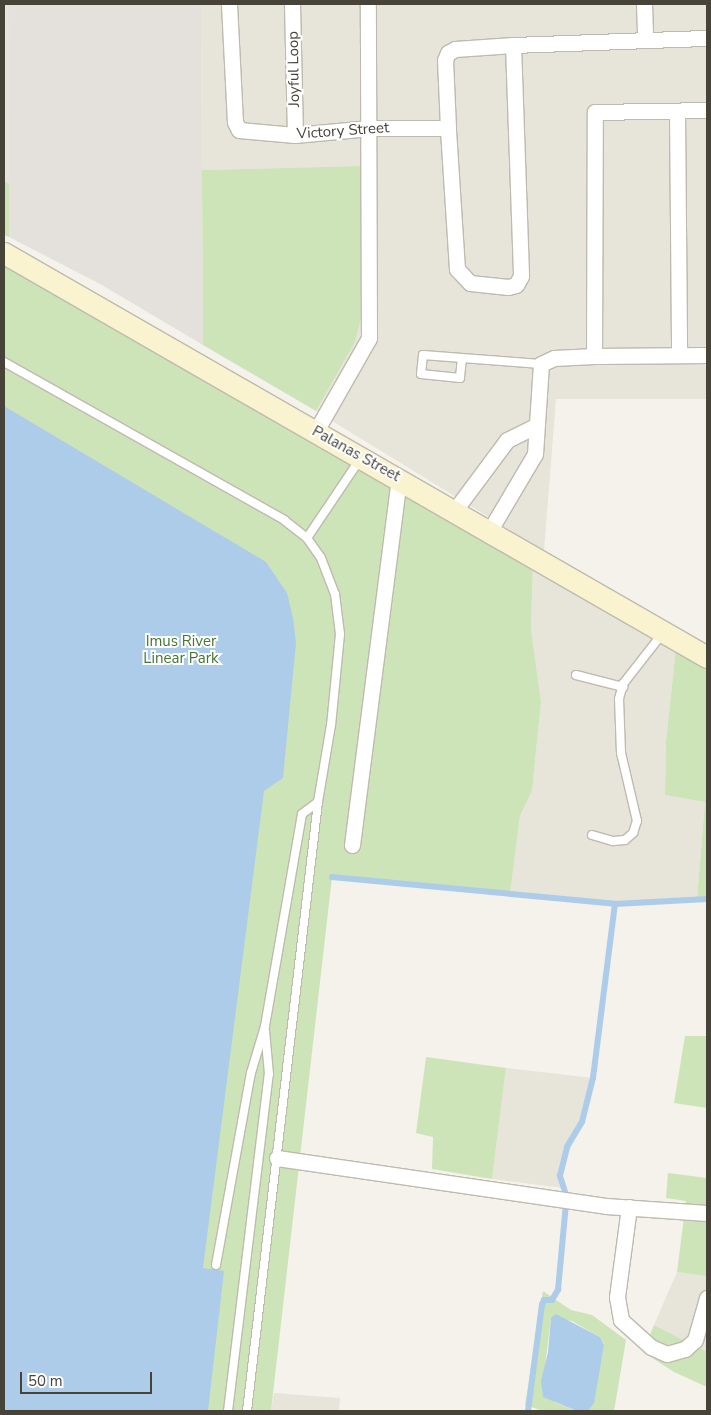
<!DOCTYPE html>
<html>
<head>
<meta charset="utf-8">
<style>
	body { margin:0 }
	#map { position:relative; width:711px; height:1415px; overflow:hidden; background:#f4f2eb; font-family:"Nunito Sans",sans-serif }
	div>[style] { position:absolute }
	.residential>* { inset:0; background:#e7e4d9 }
	.industrial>* { inset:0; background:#e4e1dc }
	.green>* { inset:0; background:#cce4b8 }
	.water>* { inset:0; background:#adccea }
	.stream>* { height:5.5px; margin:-2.75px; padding:0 2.75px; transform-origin:2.75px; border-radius:2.75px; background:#adccea }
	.roads { filter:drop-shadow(1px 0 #bfbaae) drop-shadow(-1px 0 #bfbaae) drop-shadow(0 1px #bfbaae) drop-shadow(0 -1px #bfbaae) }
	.lane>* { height:8px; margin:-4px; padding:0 4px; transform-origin:4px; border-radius:4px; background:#fff }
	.street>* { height:15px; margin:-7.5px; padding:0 7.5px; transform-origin:7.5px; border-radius:7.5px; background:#fff }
	.secondary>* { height:21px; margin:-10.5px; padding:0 10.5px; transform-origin:10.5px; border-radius:10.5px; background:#faf3cf }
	span { translate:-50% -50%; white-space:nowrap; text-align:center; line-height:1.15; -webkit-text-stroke:4px #fff; paint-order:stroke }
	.street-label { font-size:15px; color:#474339 }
	.park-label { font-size:15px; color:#447531 }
	.frame { position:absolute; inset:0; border:5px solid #474339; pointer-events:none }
	.scale { position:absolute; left:20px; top:1372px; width:132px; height:22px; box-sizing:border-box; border:2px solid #474339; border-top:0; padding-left:6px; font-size:15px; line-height:18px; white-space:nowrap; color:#474339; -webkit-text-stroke:4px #fff; paint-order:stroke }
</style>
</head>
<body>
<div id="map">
	<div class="residential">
		<i style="clip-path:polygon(4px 4px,8px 4px,9px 184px,4px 181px)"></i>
		<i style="clip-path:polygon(201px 4px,707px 4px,707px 399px,556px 399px,544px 551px,316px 411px,355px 342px,361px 319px,360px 166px,202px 170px)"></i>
		<i style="clip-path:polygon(533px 563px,676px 648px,666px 741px,665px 795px,705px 802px,697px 899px,615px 904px,510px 894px,520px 816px,532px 791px,541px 702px,531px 629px)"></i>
		<i style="clip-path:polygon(506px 1068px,593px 1078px,582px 1122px,567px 1147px,560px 1176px,564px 1188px,492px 1179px)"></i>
		<i style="clip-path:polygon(677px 1272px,707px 1276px,707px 1352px,654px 1325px)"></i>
		<i style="clip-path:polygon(274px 1393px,340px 1398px,339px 1411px,271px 1411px)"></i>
	</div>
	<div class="industrial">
		<i style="clip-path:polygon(8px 4px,201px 4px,203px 345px,100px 284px,9px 237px)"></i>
	</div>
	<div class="green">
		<i style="clip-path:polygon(360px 166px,361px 319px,355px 342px,316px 411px,203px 345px,202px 170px)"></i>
		<i style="clip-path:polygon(4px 181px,9px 184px,9px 237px,4px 235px)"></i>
		<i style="clip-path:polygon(4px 265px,533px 563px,531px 629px,541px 702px,532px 791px,520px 816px,510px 894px,332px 877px,271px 1411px,4px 1411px)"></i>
		<i style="clip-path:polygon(676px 648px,707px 668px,707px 899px,697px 899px,705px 802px,665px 795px,666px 741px)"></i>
		<i style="clip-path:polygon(685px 1036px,707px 1036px,707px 1108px,674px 1103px)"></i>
		<i style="clip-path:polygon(426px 1057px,506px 1068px,492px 1179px,432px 1169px,433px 1137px,416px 1133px)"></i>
		<i style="clip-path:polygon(668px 1173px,707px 1178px,707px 1276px,677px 1272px,686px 1201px,666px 1198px)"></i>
		<i style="clip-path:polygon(evenodd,543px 1291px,571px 1310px,592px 1315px,626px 1340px,614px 1411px,543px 1411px,525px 1405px,543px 1291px,551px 1318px,572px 1321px,600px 1337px,604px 1344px,601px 1361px,577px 1411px,554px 1402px,545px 1366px,551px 1318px)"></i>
		<i style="clip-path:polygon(654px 1325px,707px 1352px,707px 1387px,674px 1372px,643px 1352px)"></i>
	</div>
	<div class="water">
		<i style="clip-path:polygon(4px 406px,266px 562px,287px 593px,293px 618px,296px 643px,283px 778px,264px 791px,203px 1268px,224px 1271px,208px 1411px,4px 1411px)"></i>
		<i style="clip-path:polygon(556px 1314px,600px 1337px,604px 1345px,594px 1403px,588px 1411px,577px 1411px,543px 1397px,541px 1381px,548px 1352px,551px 1318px)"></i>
	</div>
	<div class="stream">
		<i style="left:332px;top:877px;width:284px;rotate:5.4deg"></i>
		<i style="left:615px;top:904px;width:92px;rotate:-3.1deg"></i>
		<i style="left:566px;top:1195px;width:20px;rotate:-108deg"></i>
		<i style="left:560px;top:1176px;width:30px;rotate:-76deg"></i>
		<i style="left:567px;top:1147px;width:29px;rotate:-59deg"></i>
		<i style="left:582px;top:1122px;width:45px;rotate:-76deg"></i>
		<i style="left:593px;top:1078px;width:175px;rotate:-82.8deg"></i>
		<i style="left:528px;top:1411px;width:107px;rotate:-82.5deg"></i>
		<i style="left:542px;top:1305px;width:5px;rotate:-68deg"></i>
		<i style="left:544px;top:1300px;width:8px"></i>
		<i style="left:552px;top:1300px;width:12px;rotate:-59deg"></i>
		<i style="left:558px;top:1290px;width:86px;rotate:-84.7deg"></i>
	</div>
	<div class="roads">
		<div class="lane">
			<i style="left:462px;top:358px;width:20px;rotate:96deg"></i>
			<i style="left:460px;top:378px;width:39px;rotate:-174deg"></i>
			<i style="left:421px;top:374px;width:19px;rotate:-84deg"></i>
			<i style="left:423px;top:355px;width:118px;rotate:4.4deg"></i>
			<i style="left:4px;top:362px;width:322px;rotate:29.4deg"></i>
			<i style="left:284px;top:520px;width:29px;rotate:38deg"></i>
			<i style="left:307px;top:538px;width:24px;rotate:55deg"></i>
			<i style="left:321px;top:558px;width:39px;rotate:69deg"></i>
			<i style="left:335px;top:594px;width:40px;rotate:82.9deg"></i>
			<i style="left:340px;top:634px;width:91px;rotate:95.6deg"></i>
			<i style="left:331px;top:725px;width:78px;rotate:99.6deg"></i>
			<i style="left:318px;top:802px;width:613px;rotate:96.65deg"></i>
			<i style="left:307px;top:538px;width:95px;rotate:-56.1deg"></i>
			<i style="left:576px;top:675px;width:49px;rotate:14.3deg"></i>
			<i style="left:592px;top:835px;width:22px;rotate:16deg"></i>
			<i style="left:613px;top:841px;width:12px;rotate:-5deg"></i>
			<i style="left:625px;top:840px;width:11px;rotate:-41deg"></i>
			<i style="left:633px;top:833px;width:13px;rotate:-72deg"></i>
			<i style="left:637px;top:821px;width:70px;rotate:-103.2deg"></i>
			<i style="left:621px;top:753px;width:54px;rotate:-92.1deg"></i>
			<i style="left:619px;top:699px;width:16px;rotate:-75deg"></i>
			<i style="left:623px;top:684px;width:63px;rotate:-52deg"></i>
			<i style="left:216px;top:1265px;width:195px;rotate:-79.7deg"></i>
			<i style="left:251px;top:1073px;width:49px;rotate:-73.4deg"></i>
			<i style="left:265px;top:1026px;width:215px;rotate:-80.1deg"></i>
			<i style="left:302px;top:814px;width:20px;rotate:-37deg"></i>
			<i style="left:228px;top:1411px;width:339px;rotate:-83.1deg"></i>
			<i style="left:269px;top:1074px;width:43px;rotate:-95.3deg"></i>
		</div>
		<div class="street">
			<i style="left:229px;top:4px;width:118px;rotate:87.1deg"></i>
			<i style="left:235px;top:122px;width:9px;rotate:63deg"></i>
			<i style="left:239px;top:130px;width:56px;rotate:5.1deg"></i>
			<i style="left:295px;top:135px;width:75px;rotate:-5.3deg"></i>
			<i style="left:370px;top:128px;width:78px"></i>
			<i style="left:292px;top:4px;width:131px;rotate:88.7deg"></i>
			<i style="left:644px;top:4px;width:36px;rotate:88deg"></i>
			<i style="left:513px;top:45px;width:231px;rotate:88deg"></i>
			<i style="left:521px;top:276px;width:10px;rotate:119deg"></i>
			<i style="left:516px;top:285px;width:8px;rotate:166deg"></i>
			<i style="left:508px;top:287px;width:38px;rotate:-174deg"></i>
			<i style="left:470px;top:283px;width:19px;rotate:-133deg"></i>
			<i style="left:457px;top:269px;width:141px;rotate:-93.7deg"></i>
			<i style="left:448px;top:128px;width:68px;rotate:-92.5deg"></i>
			<i style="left:445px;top:60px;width:8px;rotate:-67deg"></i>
			<i style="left:448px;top:53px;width:8px;rotate:-30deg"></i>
			<i style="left:455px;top:49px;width:58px;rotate:-3.9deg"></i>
			<i style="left:513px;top:45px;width:194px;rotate:-2.1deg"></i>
			<i style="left:677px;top:111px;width:244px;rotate:89.5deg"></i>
			<i style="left:594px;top:356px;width:244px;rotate:-89.8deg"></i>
			<i style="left:595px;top:112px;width:112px;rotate:-1deg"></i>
			<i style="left:316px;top:431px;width:107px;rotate:-60.3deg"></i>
			<i style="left:369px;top:338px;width:334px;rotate:-90.2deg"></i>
			<i style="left:455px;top:510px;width:87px;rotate:-53.4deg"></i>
			<i style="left:507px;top:440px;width:30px;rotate:-26deg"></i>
			<i style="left:490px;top:530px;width:88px;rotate:-59.4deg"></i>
			<i style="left:535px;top:454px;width:90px;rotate:-86.2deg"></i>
			<i style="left:541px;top:364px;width:14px;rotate:-25deg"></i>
			<i style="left:554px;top:358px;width:40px;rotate:-2.9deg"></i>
			<i style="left:594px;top:356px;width:113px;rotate:-0.5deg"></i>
			<i style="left:352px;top:845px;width:370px;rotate:-82.7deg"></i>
			<i style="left:277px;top:1158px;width:332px;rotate:8.3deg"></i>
			<i style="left:606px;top:1206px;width:101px;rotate:4deg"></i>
			<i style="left:629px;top:1207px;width:91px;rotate:97.6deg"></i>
			<i style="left:617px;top:1297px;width:23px;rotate:80deg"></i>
			<i style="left:621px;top:1320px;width:40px;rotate:42deg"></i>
			<i style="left:651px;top:1347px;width:17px;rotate:24deg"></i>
			<i style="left:667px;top:1354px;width:19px;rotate:-16deg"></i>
			<i style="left:685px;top:1349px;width:13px;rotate:-42deg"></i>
			<i style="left:695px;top:1340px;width:44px;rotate:-74.1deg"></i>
		</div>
		<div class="secondary">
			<i style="left:4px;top:253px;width:811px;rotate:29.89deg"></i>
		</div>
	</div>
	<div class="street-label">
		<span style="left:294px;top:69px;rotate:-91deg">Joyful Loop</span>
		<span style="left:343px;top:131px;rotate:-4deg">Victory Street</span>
		<span style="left:356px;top:454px;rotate:29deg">Palanas Street</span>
	</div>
	<div class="park-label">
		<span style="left:181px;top:650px">Imus River<br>Linear Park</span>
	</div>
	<div class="frame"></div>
	<div class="scale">50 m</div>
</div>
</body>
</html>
